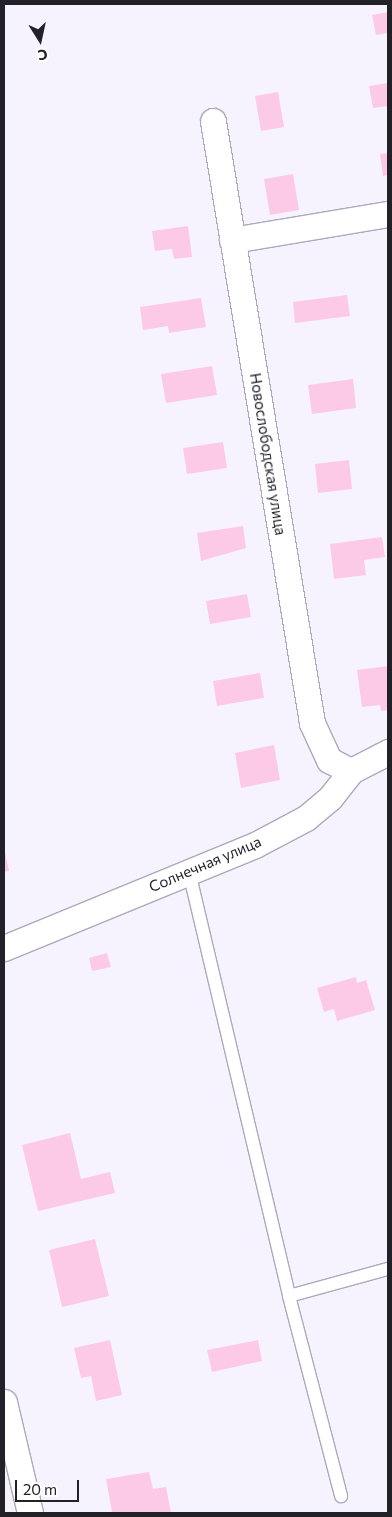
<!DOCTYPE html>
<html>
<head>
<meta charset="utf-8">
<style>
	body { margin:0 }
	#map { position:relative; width:392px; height:1517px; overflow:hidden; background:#f6f3ff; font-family:Commissioner,sans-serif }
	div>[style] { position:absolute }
	.building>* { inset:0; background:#fccae7 }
	.roads { filter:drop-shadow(1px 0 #ada9bc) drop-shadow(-1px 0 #ada9bc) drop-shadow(0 1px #ada9bc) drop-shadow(0 -1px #ada9bc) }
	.lane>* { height:12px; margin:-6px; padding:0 6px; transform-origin:6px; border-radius:6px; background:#fff }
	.street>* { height:25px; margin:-12.5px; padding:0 12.5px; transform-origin:12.5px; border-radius:12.5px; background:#fff }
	span { translate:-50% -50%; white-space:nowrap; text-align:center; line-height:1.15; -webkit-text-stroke:5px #fff; paint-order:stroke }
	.street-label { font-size:15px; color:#222128 }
	.frame { position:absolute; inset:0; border:5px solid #222128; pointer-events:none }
	.north { position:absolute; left:15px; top:15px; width:50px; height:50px; -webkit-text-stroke:4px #fff; paint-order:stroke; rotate:170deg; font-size:14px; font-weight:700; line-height:20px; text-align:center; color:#222128 }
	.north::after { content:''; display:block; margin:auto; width:18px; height:22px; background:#222128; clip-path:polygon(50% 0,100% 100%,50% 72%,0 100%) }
	.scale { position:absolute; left:15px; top:1480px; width:64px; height:22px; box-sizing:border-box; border:2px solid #222128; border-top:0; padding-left:6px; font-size:15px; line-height:18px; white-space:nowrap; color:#222128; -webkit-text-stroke:4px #fff; paint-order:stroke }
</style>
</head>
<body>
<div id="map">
	<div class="building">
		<i style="clip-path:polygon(388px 12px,388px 33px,376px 35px,372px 15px)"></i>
		<i style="clip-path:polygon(388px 83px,388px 106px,373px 108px,369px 86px)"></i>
		<i style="clip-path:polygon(278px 92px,284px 127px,261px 131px,255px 96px)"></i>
		<i style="clip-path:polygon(388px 153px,388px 175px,383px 176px,380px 154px)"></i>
		<i style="clip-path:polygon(293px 174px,299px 210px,270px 215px,264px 179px)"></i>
		<i style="clip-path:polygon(188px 226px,192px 257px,174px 259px,172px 249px,155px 251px,152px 231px)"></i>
		<i style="clip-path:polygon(347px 295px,350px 316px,295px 323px,293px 302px)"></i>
		<i style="clip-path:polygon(201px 298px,206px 327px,169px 333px,168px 326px,143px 330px,140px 307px)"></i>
		<i style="clip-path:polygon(212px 366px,217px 395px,166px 403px,161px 374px)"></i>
		<i style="clip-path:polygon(353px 379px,356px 408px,312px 414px,308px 385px)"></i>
		<i style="clip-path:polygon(223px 442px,227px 468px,187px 474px,183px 448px)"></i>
		<i style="clip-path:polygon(349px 460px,352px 489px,318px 493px,315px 464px)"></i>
		<i style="clip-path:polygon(243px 526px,246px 548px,201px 561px,197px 533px)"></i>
		<i style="clip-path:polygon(382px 537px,385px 557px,364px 560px,366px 575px,334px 579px,330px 544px)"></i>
		<i style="clip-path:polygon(247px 594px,251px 617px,210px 624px,206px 601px)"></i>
		<i style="clip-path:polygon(388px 666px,388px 710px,381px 711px,380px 705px,362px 707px,357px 670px)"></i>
		<i style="clip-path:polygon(260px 673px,264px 698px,217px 706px,213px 681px)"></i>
		<i style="clip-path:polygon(274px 745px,280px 780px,241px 788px,235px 753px)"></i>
		<i style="clip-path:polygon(4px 848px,9px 871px,4px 872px)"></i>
		<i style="clip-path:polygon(107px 953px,111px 967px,92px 971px,89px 958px)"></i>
		<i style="clip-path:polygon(356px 977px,357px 983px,366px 980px,375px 1010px,337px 1021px,334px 1009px,324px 1012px,317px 988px)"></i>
		<i style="clip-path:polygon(70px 1133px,81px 1179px,110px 1172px,115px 1193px,38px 1211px,22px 1145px)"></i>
		<i style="clip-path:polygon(95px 1239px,109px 1296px,62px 1307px,49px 1250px)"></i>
		<i style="clip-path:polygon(110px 1340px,122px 1395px,96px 1401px,91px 1376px,81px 1378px,74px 1348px)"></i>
		<i style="clip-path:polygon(258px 1340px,262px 1361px,212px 1372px,207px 1350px)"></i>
		<i style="clip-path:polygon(149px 1472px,153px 1489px,166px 1487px,171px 1513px,112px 1512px,106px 1479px)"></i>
	</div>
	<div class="roads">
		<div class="lane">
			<i style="left:189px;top:872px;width:436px;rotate:76.7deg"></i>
			<i style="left:289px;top:1296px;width:207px;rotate:75.4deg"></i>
			<i style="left:289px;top:1296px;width:103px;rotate:-15.3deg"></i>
		</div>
		<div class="street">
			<i style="left:213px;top:121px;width:610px;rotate:80.66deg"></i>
			<i style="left:312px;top:723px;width:41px;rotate:65.3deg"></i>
			<i style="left:329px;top:760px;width:25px;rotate:27deg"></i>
			<i style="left:232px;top:240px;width:158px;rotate:-9.5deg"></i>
			<i style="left:4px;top:948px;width:271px;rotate:-22.3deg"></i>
			<i style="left:255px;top:845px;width:58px;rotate:-27.9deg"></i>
			<i style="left:306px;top:818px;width:31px;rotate:-40deg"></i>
			<i style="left:330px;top:798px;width:34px;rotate:-52deg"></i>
			<i style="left:351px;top:771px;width:42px;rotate:-27.2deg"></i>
			<i style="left:4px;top:1402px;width:114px;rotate:76.8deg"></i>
		</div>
	</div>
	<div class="street-label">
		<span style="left:268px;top:454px;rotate:81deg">Новослободская улица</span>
		<span style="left:205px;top:864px;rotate:-23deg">Солнечная улица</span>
	</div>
	<div class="frame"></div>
	<div class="north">С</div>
	<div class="scale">20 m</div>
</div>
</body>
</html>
